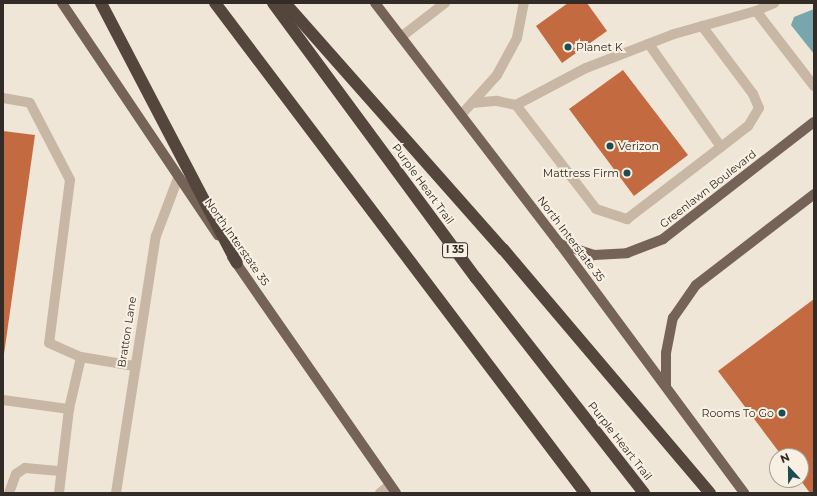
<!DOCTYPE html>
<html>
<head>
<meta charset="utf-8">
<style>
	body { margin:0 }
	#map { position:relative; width:817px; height:496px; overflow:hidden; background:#f0e6d7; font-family:Montserrat,sans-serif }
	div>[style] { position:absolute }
	.water>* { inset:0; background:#77a7ad }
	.building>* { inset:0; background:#c46a41 }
	.minor>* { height:10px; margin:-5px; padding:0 5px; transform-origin:5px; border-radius:5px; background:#c8b7a4 }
	.major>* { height:10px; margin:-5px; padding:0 5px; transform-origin:5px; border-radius:5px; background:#756357 }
	.highway>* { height:12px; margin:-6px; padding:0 6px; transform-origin:6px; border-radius:6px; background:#54453d }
	.dots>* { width:11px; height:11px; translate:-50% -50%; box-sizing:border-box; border:2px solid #f8f0e3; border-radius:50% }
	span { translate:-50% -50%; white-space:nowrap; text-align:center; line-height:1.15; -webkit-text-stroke:4px #f8f0e3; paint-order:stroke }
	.shield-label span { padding:1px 3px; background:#f8f0e3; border:1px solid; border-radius:3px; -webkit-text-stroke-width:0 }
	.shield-label { font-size:10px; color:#332b25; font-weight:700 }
	.poi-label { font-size:11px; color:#332b25 }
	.left { translate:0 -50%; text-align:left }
	.right { translate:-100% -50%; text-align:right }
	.street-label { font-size:11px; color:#332b25 }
	.frame { position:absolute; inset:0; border:4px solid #332b25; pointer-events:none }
	.north { position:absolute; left:769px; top:448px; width:40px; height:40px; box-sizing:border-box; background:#f8f0e3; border:1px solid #a9a197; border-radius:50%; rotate:338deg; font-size:11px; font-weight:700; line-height:16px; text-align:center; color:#332b25 }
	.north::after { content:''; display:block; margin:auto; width:14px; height:18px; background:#1c4d54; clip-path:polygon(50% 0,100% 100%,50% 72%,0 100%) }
</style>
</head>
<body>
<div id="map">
	<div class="water">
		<i style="clip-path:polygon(814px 9px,814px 54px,791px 25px,794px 17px)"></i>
	</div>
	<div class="building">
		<i style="clip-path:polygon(568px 3px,587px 3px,607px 31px,562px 63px,536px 26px)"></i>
		<i style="clip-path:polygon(623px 70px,688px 155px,634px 196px,569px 109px)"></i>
		<i style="clip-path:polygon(3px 131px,35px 135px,4px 354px,3px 354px)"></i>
		<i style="clip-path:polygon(814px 299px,814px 493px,810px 493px,801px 481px,801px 456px,782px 456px,718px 371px)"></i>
	</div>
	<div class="minor">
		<i style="left:756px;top:11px;width:20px;rotate:-24deg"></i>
		<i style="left:702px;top:26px;width:85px;rotate:53.1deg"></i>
		<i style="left:753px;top:94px;width:15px;rotate:67deg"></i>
		<i style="left:759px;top:108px;width:21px;rotate:121deg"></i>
		<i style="left:748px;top:126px;width:34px;rotate:142deg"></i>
		<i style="left:401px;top:37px;width:56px;rotate:-37.7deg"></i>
		<i style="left:3px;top:98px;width:27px;rotate:10deg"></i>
		<i style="left:30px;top:103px;width:87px;rotate:62.5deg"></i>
		<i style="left:70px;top:180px;width:164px;rotate:97.3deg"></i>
		<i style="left:49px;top:343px;width:35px;rotate:24deg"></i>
		<i style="left:81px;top:357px;width:54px;rotate:9.6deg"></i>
		<i style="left:472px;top:103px;width:25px;rotate:-5deg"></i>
		<i style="left:497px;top:101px;width:19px;rotate:12deg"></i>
		<i style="left:516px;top:105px;width:79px;rotate:-27.9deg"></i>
		<i style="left:586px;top:68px;width:94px;rotate:-21.1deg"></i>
		<i style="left:674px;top:34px;width:85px;rotate:-15.7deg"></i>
		<i style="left:756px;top:11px;width:95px;rotate:52.3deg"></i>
		<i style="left:516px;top:105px;width:131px;rotate:52.4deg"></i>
		<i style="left:596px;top:209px;width:33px;rotate:18deg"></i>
		<i style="left:627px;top:219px;width:118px;rotate:-37.5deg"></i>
		<i style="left:721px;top:147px;width:126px;rotate:-125deg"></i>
		<i style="left:461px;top:115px;width:54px;rotate:-48deg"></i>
		<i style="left:497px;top:75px;width:42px;rotate:-61.6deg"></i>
		<i style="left:517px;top:38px;width:36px;rotate:-79deg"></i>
		<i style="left:3px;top:400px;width:67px;rotate:7.8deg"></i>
		<i style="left:69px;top:409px;width:53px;rotate:-77deg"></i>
		<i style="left:9px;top:493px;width:20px;rotate:-70deg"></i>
		<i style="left:16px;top:474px;width:11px;rotate:-34deg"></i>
		<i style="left:25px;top:468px;width:36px;rotate:5deg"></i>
		<i style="left:59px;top:493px;width:85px;rotate:-83.2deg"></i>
		<i style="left:116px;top:493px;width:260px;rotate:-81.2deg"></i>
		<i style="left:156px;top:236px;width:62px;rotate:-69.2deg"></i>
		<i style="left:380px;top:493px;width:13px;rotate:-39deg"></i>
	</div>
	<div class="major">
		<i style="left:62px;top:3px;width:280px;rotate:56.1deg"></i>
		<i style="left:375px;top:3px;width:304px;rotate:52.5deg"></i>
		<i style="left:560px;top:244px;width:310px;rotate:53.5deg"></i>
		<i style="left:560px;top:244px;width:36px;rotate:18deg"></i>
		<i style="left:594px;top:255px;width:33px;rotate:-3deg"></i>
		<i style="left:627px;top:253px;width:39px;rotate:-21deg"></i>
		<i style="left:663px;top:239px;width:191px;rotate:-37.8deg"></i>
		<i style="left:232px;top:257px;width:287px;rotate:55.2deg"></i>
		<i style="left:666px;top:385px;width:32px;rotate:-90deg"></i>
		<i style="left:666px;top:353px;width:36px;rotate:-79deg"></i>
		<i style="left:673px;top:318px;width:40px;rotate:-55.1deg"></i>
		<i style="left:696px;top:285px;width:149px;rotate:-37.6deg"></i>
	</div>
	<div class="highway">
		<i style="left:101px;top:3px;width:293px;rotate:62.4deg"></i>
		<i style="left:215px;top:3px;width:614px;rotate:52.94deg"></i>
		<i style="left:273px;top:3px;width:342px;rotate:53.6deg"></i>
		<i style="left:476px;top:278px;width:273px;rotate:52deg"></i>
		<i style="left:285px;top:3px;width:329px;rotate:48.5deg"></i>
		<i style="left:503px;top:249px;width:320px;rotate:49.7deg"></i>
	</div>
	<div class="dots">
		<i style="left:568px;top:47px;background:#1c4d54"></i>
		<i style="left:610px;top:146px;background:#1c4d54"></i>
		<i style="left:627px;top:173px;background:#1c4d54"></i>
		<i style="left:782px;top:413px;background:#1c4d54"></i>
	</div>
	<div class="shield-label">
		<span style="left:455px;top:250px">I 35</span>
	</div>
	<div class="poi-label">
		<span class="left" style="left:576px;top:47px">Planet K</span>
		<span class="left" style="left:618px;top:146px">Verizon</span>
		<span class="right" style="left:619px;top:173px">Mattress Firm</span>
		<span class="right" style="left:774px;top:413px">Rooms To Go</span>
	</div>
	<div class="street-label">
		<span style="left:423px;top:184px;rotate:54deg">Purple Heart Trail</span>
		<span style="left:708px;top:189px;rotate:-38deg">Greenlawn Boulevard</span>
		<span style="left:571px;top:239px;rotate:53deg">North Interstate 35</span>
		<span style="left:237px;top:242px;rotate:55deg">North Interstate 35</span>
		<span style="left:127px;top:332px;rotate:-81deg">Bratton Lane</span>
		<span style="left:620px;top:441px;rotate:52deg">Purple Heart Trail</span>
	</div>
	<div class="frame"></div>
	<div class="north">N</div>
</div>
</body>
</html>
